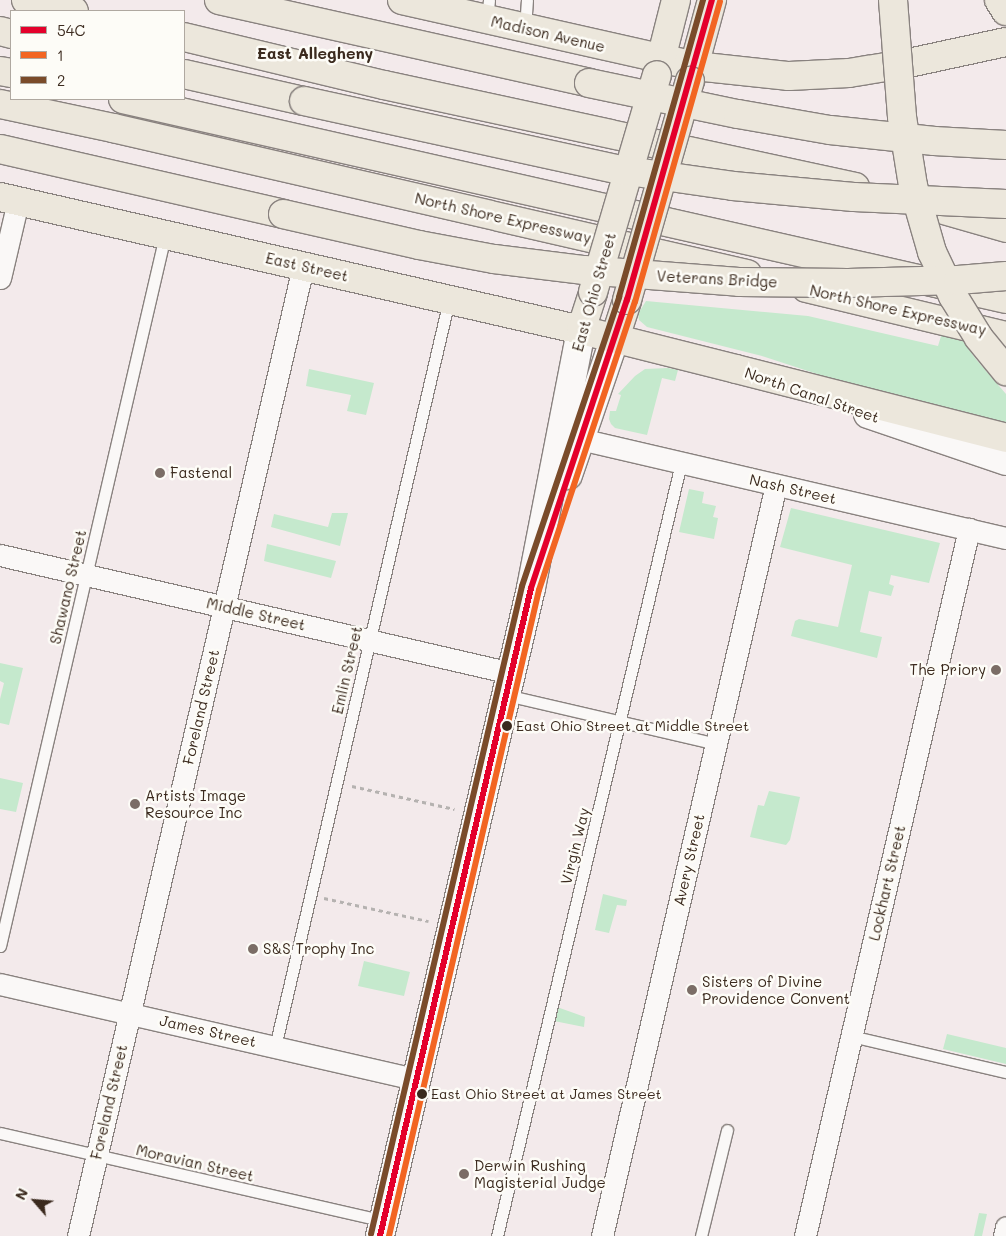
<!DOCTYPE html>
<html>
<head>
<meta charset="utf-8">
<style>
	body { margin:0 }
	#map { position:relative; width:1006px; height:1236px; overflow:hidden; background:#f3eaeb; font-family:Mali,sans-serif }
	div>[style] { position:absolute }
	.green>* { inset:0; background:#c5e9cd }
	.path>* { height:3px; margin-top:-1.5px; transform-origin:0; background:repeating-linear-gradient(90deg,#b5b2b0 0 4px,transparent 0 8px) }
	.roads { filter:drop-shadow(1px 0 #89827f) drop-shadow(-1px 0 #89827f) drop-shadow(0 1px #89827f) drop-shadow(0 -1px #89827f) }
	.lane>* { height:11px; margin:-5.5px; padding:0 5.5px; transform-origin:5.5px; border-radius:5.5px; background:#faf8f7 }
	.street>* { height:21px; margin:-10.5px; padding:0 10.5px; transform-origin:10.5px; border-radius:10.5px; background:#faf8f7 }
	.secondary>* { height:28px; margin:-14px; padding:0 14px; transform-origin:14px; border-radius:14px; background:#faf8f7 }
	.primary>* { height:28px; margin:-14px; padding:0 14px; transform-origin:14px; border-radius:14px; background:#ece7dc }
	.highway>* { height:28px; margin:-14px; padding:0 14px; transform-origin:14px; border-radius:14px; background:#ece7dc }
	.bridges { filter:drop-shadow(1px 0 #89827f) drop-shadow(-1px 0 #89827f) drop-shadow(0 1px #89827f) drop-shadow(0 -1px #89827f) }
	.primary-bridge>* { height:28px; margin:-14px; padding:0 14px; transform-origin:14px; border-radius:14px; background:#ece7dc }
	.highway-bridge>* { height:28px; margin:-14px; padding:0 14px; transform-origin:14px; border-radius:14px; background:#ece7dc }
	.bus-1>* { height:6px; margin:-3px; padding:0 3px; transform-origin:3px; border-radius:3px; background:#e4002b }
	.bus-2>* { height:6px; margin:-3px; padding:0 3px; transform-origin:3px; border-radius:3px; background:#f26522 }
	.bus-3>* { height:6px; margin:-3px; padding:0 3px; transform-origin:3px; border-radius:3px; background:#7a4b2a }
	.dots>* { width:14px; height:14px; translate:-50% -50%; box-sizing:border-box; border:2px solid #fdfcf7; border-radius:50% }
	span { translate:-50% -50%; white-space:nowrap; text-align:center; line-height:1.15; -webkit-text-stroke:5px #fdfcf7; paint-order:stroke }
	.bus-label { font-size:14px; color:#3b2a1e }
	.left { translate:0 -50%; text-align:left }
	.street-label { font-size:15px; color:#3b2a1e }
	.poi-label { font-size:15px; color:#3b2a1e }
	.right { translate:-100% -50%; text-align:right }
	.neighbourhood-label { font-size:16px; color:#3b2a1e; font-weight:700 }
	.legend { position:absolute; left:10px; top:10px; width:175px; height:90px; box-sizing:border-box; background:#fdfcf7; border:1px solid #afa8a0; margin:0; padding:6px 9px; list-style:none; font-size:15px; color:#3b2a1e }
	.legend li { display:flex; align-items:center; gap:10px; height:25px }
	.legend b { width:25px; border:1px solid #afa8a0 }
	.north { position:absolute; left:10px; top:1176px; width:50px; height:50px; -webkit-text-stroke:4px #fdfcf7; paint-order:stroke; rotate:297deg; font-size:14px; font-weight:700; line-height:20px; text-align:center; color:#3b2a1e }
	.north::after { content:''; display:block; margin:auto; width:18px; height:22px; background:#3b2a1e; clip-path:polygon(50% 0,100% 100%,50% 72%,0 100%) }
</style>
</head>
<body>
<div id="map">
	<div class="green">
		<i style="clip-path:polygon(646px 301px,808px 316px,938px 346px,942px 333px,962px 339px,975px 358px,1006px 394px,1006px 426px,866px 390px,762px 356px,647px 327px,639px 320px,638px 314px)"></i>
		<i style="clip-path:polygon(668px 368px,678px 370px,675px 381px,662px 378px,647px 435px,615px 428px,611px 424px,609px 419px,610px 411px,616px 411px,621px 395px,618px 394px,635px 376px,645px 369px)"></i>
		<i style="clip-path:polygon(309px 369px,374px 383px,366px 415px,347px 411px,351px 395px,306px 386px)"></i>
		<i style="clip-path:polygon(689px 489px,704px 492px,702px 503px,716px 506px,713px 517px,718px 518px,714px 539px,679px 532px)"></i>
		<i style="clip-path:polygon(791px 508px,940px 543px,929px 583px,891px 575px,889px 584px,894px 586px,891px 596px,869px 591px,860px 632px,882px 637px,877px 658px,791px 636px,795px 621px,799px 619px,838px 627px,852px 565px,780px 547px)"></i>
		<i style="clip-path:polygon(332px 513px,348px 513px,340px 546px,271px 527px,274px 514px,328px 527px)"></i>
		<i style="clip-path:polygon(267px 544px,336px 561px,331px 578px,264px 561px)"></i>
		<i style="clip-path:polygon(0 663px,23px 668px,9px 725px,0 723px,0 699px,4px 683px,0 681px)"></i>
		<i style="clip-path:polygon(0 778px,23px 783px,16px 812px,0 809px)"></i>
		<i style="clip-path:polygon(769px 791px,800px 797px,790px 840px,786px 845px,750px 837px,758px 805px,764px 806px)"></i>
		<i style="clip-path:polygon(603px 894px,627px 900px,626px 906px,617px 905px,609px 933px,595px 930px)"></i>
		<i style="clip-path:polygon(364px 961px,410px 972px,404px 996px,358px 986px)"></i>
		<i style="clip-path:polygon(557px 1007px,585px 1017px,584px 1027px,554px 1021px)"></i>
		<i style="clip-path:polygon(947px 1034px,1006px 1048px,1006px 1064px,943px 1049px)"></i>
		<i style="clip-path:polygon(979px 1213px,987px 1214px,982px 1236px,974px 1236px)"></i>
	</div>
	<div class="path">
		<i style="left:352px;top:786px;width:105px;rotate:12.7deg"></i>
		<i style="left:324px;top:898px;width:107px;rotate:12.5deg"></i>
	</div>
	<div class="roads">
		<div class="lane">
			<i style="left:487px;top:19px;width:19px;rotate:-84deg"></i>
			<i style="left:525px;top:28px;width:28px;rotate:-86deg"></i>
			<i style="left:506px;top:695px;width:216px;rotate:13.1deg"></i>
			<i style="left:0;top:946px;width:730px;rotate:-76.93deg"></i>
			<i style="left:851px;top:1036px;width:159px;rotate:13.1deg"></i>
			<i style="left:275px;top:1047px;width:767px;rotate:-76.89deg"></i>
			<i style="left:0;top:1133px;width:393px;rotate:12.9deg"></i>
			<i style="left:497px;top:1236px;width:795px;rotate:-76.61deg"></i>
			<i style="left:701px;top:1236px;width:109px;rotate:-76.2deg"></i>
		</div>
		<div class="street">
			<i style="left:0;top:278px;width:79px;rotate:-76.8deg"></i>
			<i style="left:580px;top:439px;width:437px;rotate:13.1deg"></i>
			<i style="left:0;top:555px;width:524px;rotate:13deg"></i>
			<i style="left:0;top:984px;width:427px;rotate:12.9deg"></i>
			<i style="left:78px;top:1236px;width:995px;rotate:-76.93deg"></i>
			<i style="left:602px;top:1236px;width:771px;rotate:-76.96deg"></i>
			<i style="left:805px;top:1236px;width:726px;rotate:-76.94deg"></i>
			<i style="left:1004px;top:1236px;width:9px;rotate:-77deg"></i>
		</div>
		<div class="secondary">
			<i style="left:868px;top:414px;width:146px;rotate:18.8deg"></i>
			<i style="left:568px;top:475px;width:145px;rotate:-71.1deg"></i>
			<i style="left:380px;top:1236px;width:665px;rotate:-76.88deg"></i>
			<i style="left:531px;top:588px;width:263px;rotate:-79deg"></i>
		</div>
		<div class="primary">
			<i style="left:402px;top:0;width:300px;rotate:12.7deg"></i>
			<i style="left:657px;top:75px;width:77px;rotate:-75.8deg"></i>
			<i style="left:690px;top:81px;width:84px;rotate:-74.8deg"></i>
			<i style="left:0;top:197px;width:596px;rotate:12.89deg"></i>
			<i style="left:581px;top:330px;width:160px;rotate:14.1deg"></i>
			<i style="left:581px;top:330px;width:40px;rotate:-72deg"></i>
			<i style="left:615px;top:338px;width:40px;rotate:-72deg"></i>
		</div>
		<div class="highway">
			<i style="left:26px;top:0;width:49px;rotate:12.9deg"></i>
			<i style="left:219px;top:0;width:379px;rotate:12.6deg"></i>
			<i style="left:999px;top:0;width:13px;rotate:58deg"></i>
			<i style="left:0;top:31px;width:11px;rotate:15deg"></i>
			<i style="left:184px;top:37px;width:206px;rotate:13.5deg"></i>
			<i style="left:384px;top:85px;width:482px;rotate:12.2deg"></i>
			<i style="left:695px;top:66px;width:95px;rotate:6.1deg"></i>
			<i style="left:789px;top:76px;width:60px;rotate:-2.9deg"></i>
			<i style="left:849px;top:73px;width:56px;rotate:-9.3deg"></i>
			<i style="left:904px;top:64px;width:104px;rotate:-12.2deg"></i>
			<i style="left:0;top:71px;width:11px;rotate:10deg"></i>
			<i style="left:184px;top:74px;width:123px;rotate:12.7deg"></i>
			<i style="left:123px;top:99px;width:905px;rotate:12.76deg"></i>
			<i style="left:0;top:104px;width:116px;rotate:12deg"></i>
			<i style="left:113px;top:128px;width:651px;rotate:12.97deg"></i>
			<i style="left:0;top:149px;width:290px;rotate:12.9deg"></i>
			<i style="left:930px;top:206px;width:79px;rotate:16.1deg"></i>
			<i style="left:806px;top:288px;width:206px;rotate:13.5deg"></i>
			<i style="left:736px;top:369px;width:279px;rotate:14.3deg"></i>
		</div>
	</div>
	<div class="bridges">
		<div class="primary-bridge">
			<i style="left:593px;top:292px;width:226px;rotate:-73.6deg"></i>
			<i style="left:627px;top:300px;width:228px;rotate:-74deg"></i>
		</div>
		<div class="highway-bridge">
			<i style="left:893px;top:0;width:117px;rotate:85.6deg"></i>
			<i style="left:902px;top:117px;width:70px;rotate:80.9deg"></i>
			<i style="left:913px;top:186px;width:69px;rotate:73.9deg"></i>
			<i style="left:932px;top:252px;width:49px;rotate:64.5deg"></i>
			<i style="left:953px;top:296px;width:49px;rotate:58.2deg"></i>
			<i style="left:979px;top:338px;width:43px;rotate:50.7deg"></i>
			<i style="left:589px;top:83px;width:152px;rotate:11.8deg"></i>
			<i style="left:738px;top:114px;width:93px;rotate:9.9deg"></i>
			<i style="left:830px;top:130px;width:105px;rotate:6deg"></i>
			<i style="left:934px;top:141px;width:72px;rotate:3.2deg"></i>
			<i style="left:304px;top:101px;width:324px;rotate:12.3deg"></i>
			<i style="left:621px;top:170px;width:113px;rotate:8.1deg"></i>
			<i style="left:733px;top:186px;width:121px;rotate:5.2deg"></i>
			<i style="left:854px;top:197px;width:152px;rotate:2.6deg"></i>
			<i style="left:283px;top:214px;width:139px;rotate:12.8deg"></i>
			<i style="left:419px;top:245px;width:76px;rotate:10.6deg"></i>
			<i style="left:494px;top:259px;width:91px;rotate:7deg"></i>
			<i style="left:584px;top:270px;width:155px;rotate:4.4deg"></i>
			<i style="left:739px;top:282px;width:109px;rotate:0.5deg"></i>
			<i style="left:848px;top:283px;width:110px;rotate:-1.6deg"></i>
			<i style="left:958px;top:280px;width:48px;rotate:-4.8deg"></i>
		</div>
	</div>
	<div class="bus-1">
		<i style="left:380px;top:1236px;width:665px;rotate:-76.88deg"></i>
		<i style="left:531px;top:588px;width:304px;rotate:-71.6deg"></i>
		<i style="left:627px;top:300px;width:312px;rotate:-74.2deg"></i>
	</div>
	<div class="bus-2">
		<i style="left:389px;top:1236px;width:663px;rotate:-76.93deg"></i>
		<i style="left:539px;top:590px;width:304px;rotate:-71.6deg"></i>
		<i style="left:635px;top:302px;width:312px;rotate:-74.2deg"></i>
	</div>
	<div class="bus-3">
		<i style="left:371px;top:1234px;width:665px;rotate:-76.88deg"></i>
		<i style="left:522px;top:586px;width:305px;rotate:-71.4deg"></i>
		<i style="left:619px;top:297px;width:309px;rotate:-74.2deg"></i>
	</div>
	<div class="dots">
		<i style="left:160px;top:473px;background:#7b6d66"></i>
		<i style="left:996px;top:670px;background:#7b6d66"></i>
		<i style="left:507px;top:726px;background:#3b2a1e"></i>
		<i style="left:135px;top:804px;background:#7b6d66"></i>
		<i style="left:253px;top:949px;background:#7b6d66"></i>
		<i style="left:692px;top:990px;background:#7b6d66"></i>
		<i style="left:422px;top:1094px;background:#3b2a1e"></i>
		<i style="left:464px;top:1174px;background:#7b6d66"></i>
	</div>
	<div class="bus-label">
		<span class="left" style="left:516px;top:726px">East Ohio Street at Middle Street</span>
		<span class="left" style="left:431px;top:1094px">East Ohio Street at James Street</span>
	</div>
	<div class="street-label">
		<span style="left:548px;top:34px;rotate:13deg">Madison Avenue</span>
		<span style="left:503px;top:218px;rotate:13deg">North Shore Expressway</span>
		<span style="left:307px;top:267px;rotate:13deg">East Street</span>
		<span style="left:717px;top:279px;rotate:3deg">Veterans Bridge</span>
		<span style="left:594px;top:292px;rotate:-74deg">East Ohio Street</span>
		<span style="left:898px;top:310px;rotate:13deg">North Shore Expressway</span>
		<span style="left:812px;top:395px;rotate:19deg">North Canal Street</span>
		<span style="left:793px;top:489px;rotate:13deg">Nash Street</span>
		<span style="left:68px;top:587px;rotate:-77deg">Shawano Street</span>
		<span style="left:256px;top:614px;rotate:13deg">Middle Street</span>
		<span style="left:347px;top:670px;rotate:-77deg">Emlin Street</span>
		<span style="left:201px;top:707px;rotate:-77deg">Foreland Street</span>
		<span style="left:575px;top:846px;rotate:-76deg">Virgin Way</span>
		<span style="left:689px;top:860px;rotate:-77deg">Avery Street</span>
		<span style="left:887px;top:883px;rotate:-77deg">Lockhart Street</span>
		<span style="left:208px;top:1031px;rotate:13deg">James Street</span>
		<span style="left:109px;top:1102px;rotate:-77deg">Foreland Street</span>
		<span style="left:195px;top:1163px;rotate:13deg">Moravian Street</span>
	</div>
	<div class="poi-label">
		<span class="left" style="left:170px;top:473px">Fastenal</span>
		<span class="right" style="left:986px;top:670px">The Priory</span>
		<span class="left" style="left:145px;top:804px">Artists Image<br>Resource Inc</span>
		<span class="left" style="left:263px;top:949px">S&amp;S Trophy Inc</span>
		<span class="left" style="left:702px;top:990px">Sisters of Divine<br>Providence Convent</span>
		<span class="left" style="left:474px;top:1174px">Derwin Rushing<br>Magisterial Judge</span>
	</div>
	<div class="neighbourhood-label">
		<span style="left:315px;top:53px">East Allegheny</span>
	</div>
	<ul class="legend">
	<li><b style="height:6px;background:#e4002b"></b>54C</li>
	<li><b style="height:6px;background:#f26522"></b>1</li>
	<li><b style="height:6px;background:#7a4b2a"></b>2</li>
	</ul>
	<div class="north">N</div>
</div>
</body>
</html>
